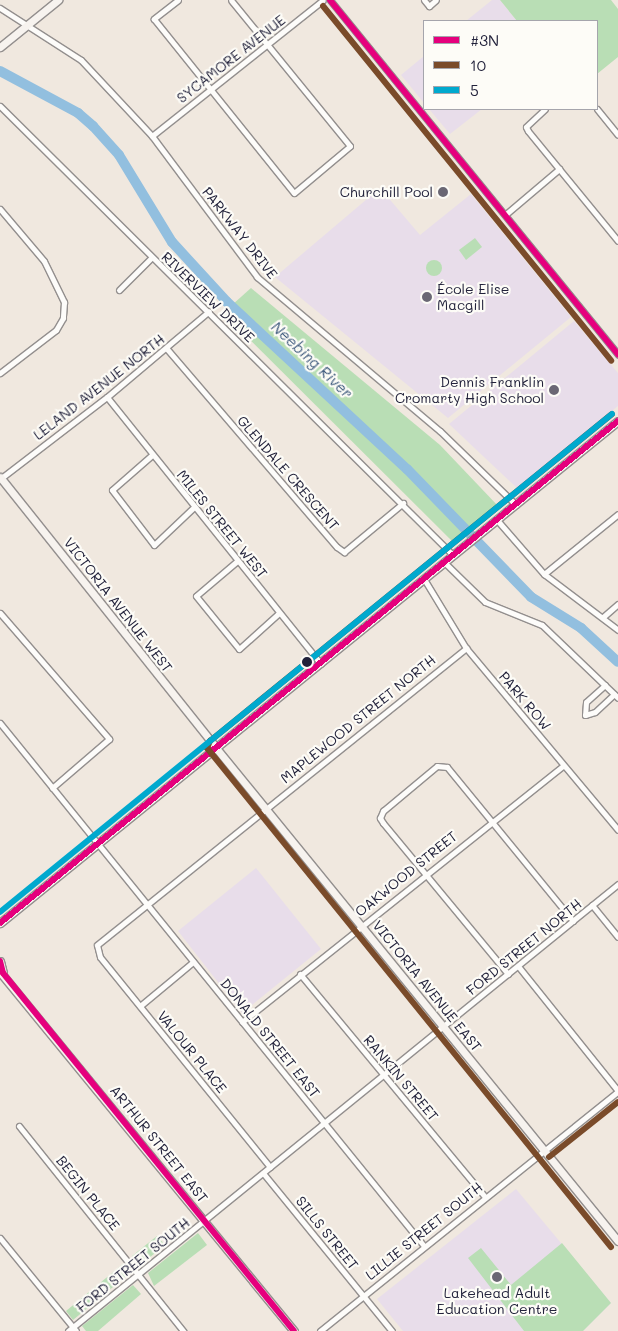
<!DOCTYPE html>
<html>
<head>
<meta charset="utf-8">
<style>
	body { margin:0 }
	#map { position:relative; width:618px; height:1331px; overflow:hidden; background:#f0e8df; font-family:Mali,sans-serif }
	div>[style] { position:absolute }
	.built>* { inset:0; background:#e8ddea }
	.green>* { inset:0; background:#b9deb5 }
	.round { border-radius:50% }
	.river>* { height:10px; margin:-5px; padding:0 5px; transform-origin:5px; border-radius:5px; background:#92bfdf }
	.roads { filter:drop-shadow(1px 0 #938f8e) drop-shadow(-1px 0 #938f8e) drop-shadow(0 1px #938f8e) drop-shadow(0 -1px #938f8e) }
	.street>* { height:5px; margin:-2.5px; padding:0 2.5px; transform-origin:2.5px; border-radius:2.5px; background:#fdfcfa }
	.secondary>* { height:7px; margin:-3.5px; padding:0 3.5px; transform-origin:3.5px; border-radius:3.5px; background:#f7f3ef }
	.bus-1>* { height:6px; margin:-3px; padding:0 3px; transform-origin:3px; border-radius:3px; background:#e5007d }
	.bus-2>* { height:6px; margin:-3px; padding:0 3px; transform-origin:3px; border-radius:3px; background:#7a4b2a }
	.bus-3>* { height:6px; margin:-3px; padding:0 3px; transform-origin:3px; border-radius:3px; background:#00a9ce }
	.dots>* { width:14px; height:14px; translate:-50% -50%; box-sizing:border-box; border:2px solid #fdfcf7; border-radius:50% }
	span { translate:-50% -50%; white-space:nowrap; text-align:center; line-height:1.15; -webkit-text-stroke:4.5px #fdfcf7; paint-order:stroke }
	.street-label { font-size:14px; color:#22223b }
	.poi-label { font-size:14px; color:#22223b }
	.right { translate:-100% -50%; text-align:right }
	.left { translate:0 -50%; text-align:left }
	.water-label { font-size:15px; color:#3e5a7d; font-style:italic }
	.legend { position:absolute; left:423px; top:20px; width:175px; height:90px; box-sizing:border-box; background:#fdfcf7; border:1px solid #a5a5ac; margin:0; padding:6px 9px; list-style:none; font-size:15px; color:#22223b }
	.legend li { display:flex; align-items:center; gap:10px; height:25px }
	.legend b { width:25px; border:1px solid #a5a5ac }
</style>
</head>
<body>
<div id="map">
	<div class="built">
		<i style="clip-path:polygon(492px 0,500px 0,517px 21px,466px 21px)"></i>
		<i style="clip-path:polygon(424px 56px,424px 103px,401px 75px)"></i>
		<i style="clip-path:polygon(429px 109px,482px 109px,450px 134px)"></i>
		<i style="clip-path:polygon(380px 188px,420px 235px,471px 194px,571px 317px,448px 418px,275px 277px)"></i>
		<i style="clip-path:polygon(574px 321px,618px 373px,618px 406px,517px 488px,449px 424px)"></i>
		<i style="clip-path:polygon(256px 868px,321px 949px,242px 1013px,178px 931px)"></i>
		<i style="clip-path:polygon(516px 1189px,611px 1303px,583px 1331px,403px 1331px,377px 1299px)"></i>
	</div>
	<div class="green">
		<i style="clip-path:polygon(500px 0,611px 0,618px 9px,618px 57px,597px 74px,597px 21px,517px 21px)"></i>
		<i style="clip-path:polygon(475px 238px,482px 247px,466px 260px,459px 250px)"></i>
		<i class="round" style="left:426px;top:260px;width:16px;height:16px"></i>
		<i style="clip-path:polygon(251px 288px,440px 445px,499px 507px,454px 543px,223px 313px)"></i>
		<i style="clip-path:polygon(198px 1233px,207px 1245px,154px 1286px,148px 1273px)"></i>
		<i style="clip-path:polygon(157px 1236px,165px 1245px,139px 1266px,132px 1256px)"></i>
		<i style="clip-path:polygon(562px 1243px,611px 1303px,583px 1331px,524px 1331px,468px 1258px,481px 1248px,511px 1285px)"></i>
		<i style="clip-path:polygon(123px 1264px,130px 1273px,73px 1320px,66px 1311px)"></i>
		<i style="clip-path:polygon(133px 1285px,141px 1294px,98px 1331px,86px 1331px,82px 1326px)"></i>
	</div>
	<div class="river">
		<i style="left:0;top:71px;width:89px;rotate:28.3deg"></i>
		<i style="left:78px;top:113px;width:20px;rotate:41deg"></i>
		<i style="left:93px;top:126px;width:39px;rotate:48deg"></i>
		<i style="left:119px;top:155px;width:102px;rotate:58.7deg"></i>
		<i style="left:172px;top:242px;width:81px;rotate:47.5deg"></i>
		<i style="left:227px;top:302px;width:246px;rotate:42.9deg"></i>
		<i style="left:407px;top:469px;width:178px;rotate:45.9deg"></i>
		<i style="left:531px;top:597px;width:59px;rotate:31.8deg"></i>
		<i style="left:581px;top:628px;width:50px;rotate:42.6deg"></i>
	</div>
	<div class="roads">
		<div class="street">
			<i style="left:178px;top:0;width:31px;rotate:142deg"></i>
			<i style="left:154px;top:19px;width:223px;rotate:51.2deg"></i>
			<i style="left:294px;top:193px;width:73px;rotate:-40deg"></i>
			<i style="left:350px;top:146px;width:188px;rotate:-129.2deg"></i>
			<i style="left:330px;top:0;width:457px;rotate:50.9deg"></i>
			<i style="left:424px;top:0;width:8px;rotate:50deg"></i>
			<i style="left:429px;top:6px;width:9px;rotate:-41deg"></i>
			<i style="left:0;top:8px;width:96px;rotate:32.7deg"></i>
			<i style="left:81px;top:60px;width:104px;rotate:46.9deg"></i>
			<i style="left:152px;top:136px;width:176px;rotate:53.3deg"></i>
			<i style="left:257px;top:277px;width:239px;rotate:40.1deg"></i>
			<i style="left:440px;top:431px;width:106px;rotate:44.2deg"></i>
			<i style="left:0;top:106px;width:638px;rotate:44.75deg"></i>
			<i style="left:545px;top:109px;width:26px;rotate:137deg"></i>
			<i style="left:526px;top:127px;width:4px;rotate:63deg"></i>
			<i style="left:528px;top:131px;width:142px;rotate:50.7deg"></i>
			<i style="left:597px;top:109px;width:33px;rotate:51deg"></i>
			<i style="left:152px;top:136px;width:218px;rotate:-38.5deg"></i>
			<i style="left:0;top:209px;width:68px;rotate:49.8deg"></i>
			<i style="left:44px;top:261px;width:46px;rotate:64deg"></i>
			<i style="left:64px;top:302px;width:16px;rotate:94deg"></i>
			<i style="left:63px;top:318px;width:14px;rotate:120deg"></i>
			<i style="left:56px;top:330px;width:71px;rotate:142.5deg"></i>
			<i style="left:506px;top:214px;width:70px;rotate:-40.3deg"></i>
			<i style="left:119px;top:290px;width:45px;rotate:-45deg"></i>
			<i style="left:167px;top:349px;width:261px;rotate:49.4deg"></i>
			<i style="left:337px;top:547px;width:9px;rotate:36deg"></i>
			<i style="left:344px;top:552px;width:77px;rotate:-39.7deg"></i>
			<i style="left:107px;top:397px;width:342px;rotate:51.3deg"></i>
			<i style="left:152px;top:455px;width:53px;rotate:138.8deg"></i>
			<i style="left:112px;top:490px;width:69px;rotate:52.6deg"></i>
			<i style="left:154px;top:545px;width:55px;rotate:-43.5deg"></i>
			<i style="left:0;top:479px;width:135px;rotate:-37.5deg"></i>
			<i style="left:107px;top:397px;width:133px;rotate:-40.1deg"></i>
			<i style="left:497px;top:520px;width:72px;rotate:49deg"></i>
			<i style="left:544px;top:574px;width:93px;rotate:37.1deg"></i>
			<i style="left:236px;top:562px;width:52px;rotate:139.6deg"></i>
			<i style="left:196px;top:596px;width:68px;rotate:50.9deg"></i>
			<i style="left:239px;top:649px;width:54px;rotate:-42deg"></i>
			<i style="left:444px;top:562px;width:57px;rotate:44.3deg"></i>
			<i style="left:485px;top:602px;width:61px;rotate:22deg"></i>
			<i style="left:542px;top:625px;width:105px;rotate:43.8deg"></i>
			<i style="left:544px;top:574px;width:95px;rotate:-39deg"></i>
			<i style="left:424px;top:579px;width:81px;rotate:58.7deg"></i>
			<i style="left:466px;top:648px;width:237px;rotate:50.1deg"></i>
			<i style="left:0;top:613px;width:167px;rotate:49.1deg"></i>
			<i style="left:109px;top:739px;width:75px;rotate:139.3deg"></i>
			<i style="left:603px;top:617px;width:20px;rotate:-41deg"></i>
			<i style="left:605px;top:685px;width:25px;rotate:138deg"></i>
			<i style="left:586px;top:702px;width:13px;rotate:94deg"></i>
			<i style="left:585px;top:715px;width:10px;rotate:-17deg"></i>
			<i style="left:595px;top:712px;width:26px;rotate:-43deg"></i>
			<i style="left:0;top:723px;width:673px;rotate:50.97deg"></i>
			<i style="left:592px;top:905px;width:41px;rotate:50.9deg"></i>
			<i style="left:518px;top:966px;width:160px;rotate:51.3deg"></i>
			<i style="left:300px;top:974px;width:288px;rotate:50.3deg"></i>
			<i style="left:508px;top:974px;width:196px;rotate:-129.6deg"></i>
			<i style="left:383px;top:823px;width:6px;rotate:-121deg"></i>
			<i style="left:380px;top:818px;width:8px;rotate:-67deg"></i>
			<i style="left:383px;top:811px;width:70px;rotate:-39.8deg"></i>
			<i style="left:437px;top:766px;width:10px;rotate:6deg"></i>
			<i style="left:447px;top:767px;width:199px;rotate:50.7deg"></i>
			<i style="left:140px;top:1006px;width:69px;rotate:-39.7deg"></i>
			<i style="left:242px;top:1022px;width:411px;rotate:-38.6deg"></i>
			<i style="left:19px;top:1126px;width:263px;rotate:51.3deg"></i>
			<i style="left:270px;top:1167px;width:270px;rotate:-129deg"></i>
			<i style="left:100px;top:957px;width:12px;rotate:-104deg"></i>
			<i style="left:97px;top:945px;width:474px;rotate:-38.8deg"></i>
			<i style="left:263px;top:1173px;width:204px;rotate:50.8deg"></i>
			<i style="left:0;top:1238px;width:120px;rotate:50.7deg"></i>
			<i style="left:68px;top:1331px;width:709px;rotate:-39.1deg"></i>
			<i style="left:320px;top:1331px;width:383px;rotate:-38.8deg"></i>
		</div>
		<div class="secondary">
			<i style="left:0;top:47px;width:75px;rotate:-39deg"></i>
			<i style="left:0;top:477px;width:347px;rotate:51.4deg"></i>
			<i style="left:216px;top:748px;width:636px;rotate:50.81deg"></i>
			<i style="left:0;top:923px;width:796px;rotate:-39.09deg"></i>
			<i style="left:0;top:961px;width:12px;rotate:76deg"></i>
			<i style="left:0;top:972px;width:464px;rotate:50.7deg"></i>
		</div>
	</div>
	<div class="bus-1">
		<i style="left:330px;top:0;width:457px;rotate:50.9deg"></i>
		<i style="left:0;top:923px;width:796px;rotate:-39.09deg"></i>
		<i style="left:0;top:961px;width:12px;rotate:76deg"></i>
		<i style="left:3px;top:973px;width:461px;rotate:50.9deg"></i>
	</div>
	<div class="bus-2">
		<i style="left:323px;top:6px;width:457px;rotate:50.9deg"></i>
		<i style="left:549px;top:1157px;width:88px;rotate:-38.6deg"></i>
		<i style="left:611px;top:1247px;width:642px;rotate:-128.99deg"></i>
		<i style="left:207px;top:748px;width:8px;rotate:-67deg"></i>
		<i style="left:210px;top:741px;width:518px;rotate:-39.13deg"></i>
	</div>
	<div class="bus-3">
		<i style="left:0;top:912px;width:789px;rotate:-39.14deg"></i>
	</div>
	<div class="dots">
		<i style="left:443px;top:192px;background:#6a6774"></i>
		<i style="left:427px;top:297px;background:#6a6774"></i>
		<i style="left:554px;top:390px;background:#6a6774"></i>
		<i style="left:307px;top:662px;background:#22223b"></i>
		<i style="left:497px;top:1277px;background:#6a6774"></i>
	</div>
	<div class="street-label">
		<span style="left:231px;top:59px;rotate:-38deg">SYCAMORE AVENUE</span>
		<span style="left:240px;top:233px;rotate:52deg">PARKWAY DRIVE</span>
		<span style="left:208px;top:297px;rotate:44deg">RIVERVIEW DRIVE</span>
		<span style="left:99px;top:387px;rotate:-38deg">LELAND AVENUE NORTH</span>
		<span style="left:288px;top:473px;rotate:49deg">GLENDALE CRESCENT</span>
		<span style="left:222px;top:524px;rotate:51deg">MILES STREET WEST</span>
		<span style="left:118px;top:605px;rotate:52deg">VICTORIA AVENUE WEST</span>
		<span style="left:525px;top:701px;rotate:50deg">PARK ROW</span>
		<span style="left:358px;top:719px;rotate:-39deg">MAPLEWOOD STREET NORTH</span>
		<span style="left:406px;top:874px;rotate:-39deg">OAKWOOD STREET</span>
		<span style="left:524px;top:947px;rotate:-39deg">FORD STREET NORTH</span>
		<span style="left:427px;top:986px;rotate:51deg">VICTORIA AVENUE EAST</span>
		<span style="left:270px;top:1038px;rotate:51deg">DONALD STREET EAST</span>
		<span style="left:192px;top:1052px;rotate:51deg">VALOUR PLACE</span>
		<span style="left:401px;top:1078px;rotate:50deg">RANKIN STREET</span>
		<span style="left:159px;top:1144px;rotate:51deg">ARTHUR STREET EAST</span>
		<span style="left:88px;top:1193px;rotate:51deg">BEGIN PLACE</span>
		<span style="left:424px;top:1231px;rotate:-39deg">LILLIE STREET SOUTH</span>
		<span style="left:327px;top:1233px;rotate:51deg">SILLS STREET</span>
		<span style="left:133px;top:1265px;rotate:-39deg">FORD STREET SOUTH</span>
	</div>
	<div class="poi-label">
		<span class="right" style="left:433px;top:192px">Churchill Pool</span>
		<span class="left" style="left:437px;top:297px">École Elise<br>Macgill</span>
		<span class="right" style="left:544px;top:390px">Dennis Franklin<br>Cromarty High School</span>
		<span style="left:497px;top:1301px">Lakehead Adult<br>Education Centre</span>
	</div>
	<div class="water-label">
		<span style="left:312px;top:360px;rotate:43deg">Neebing River</span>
	</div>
	<ul class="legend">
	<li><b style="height:6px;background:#e5007d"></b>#3N</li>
	<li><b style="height:6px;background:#7a4b2a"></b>10</li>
	<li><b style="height:6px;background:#00a9ce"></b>5</li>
	</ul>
</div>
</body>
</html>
